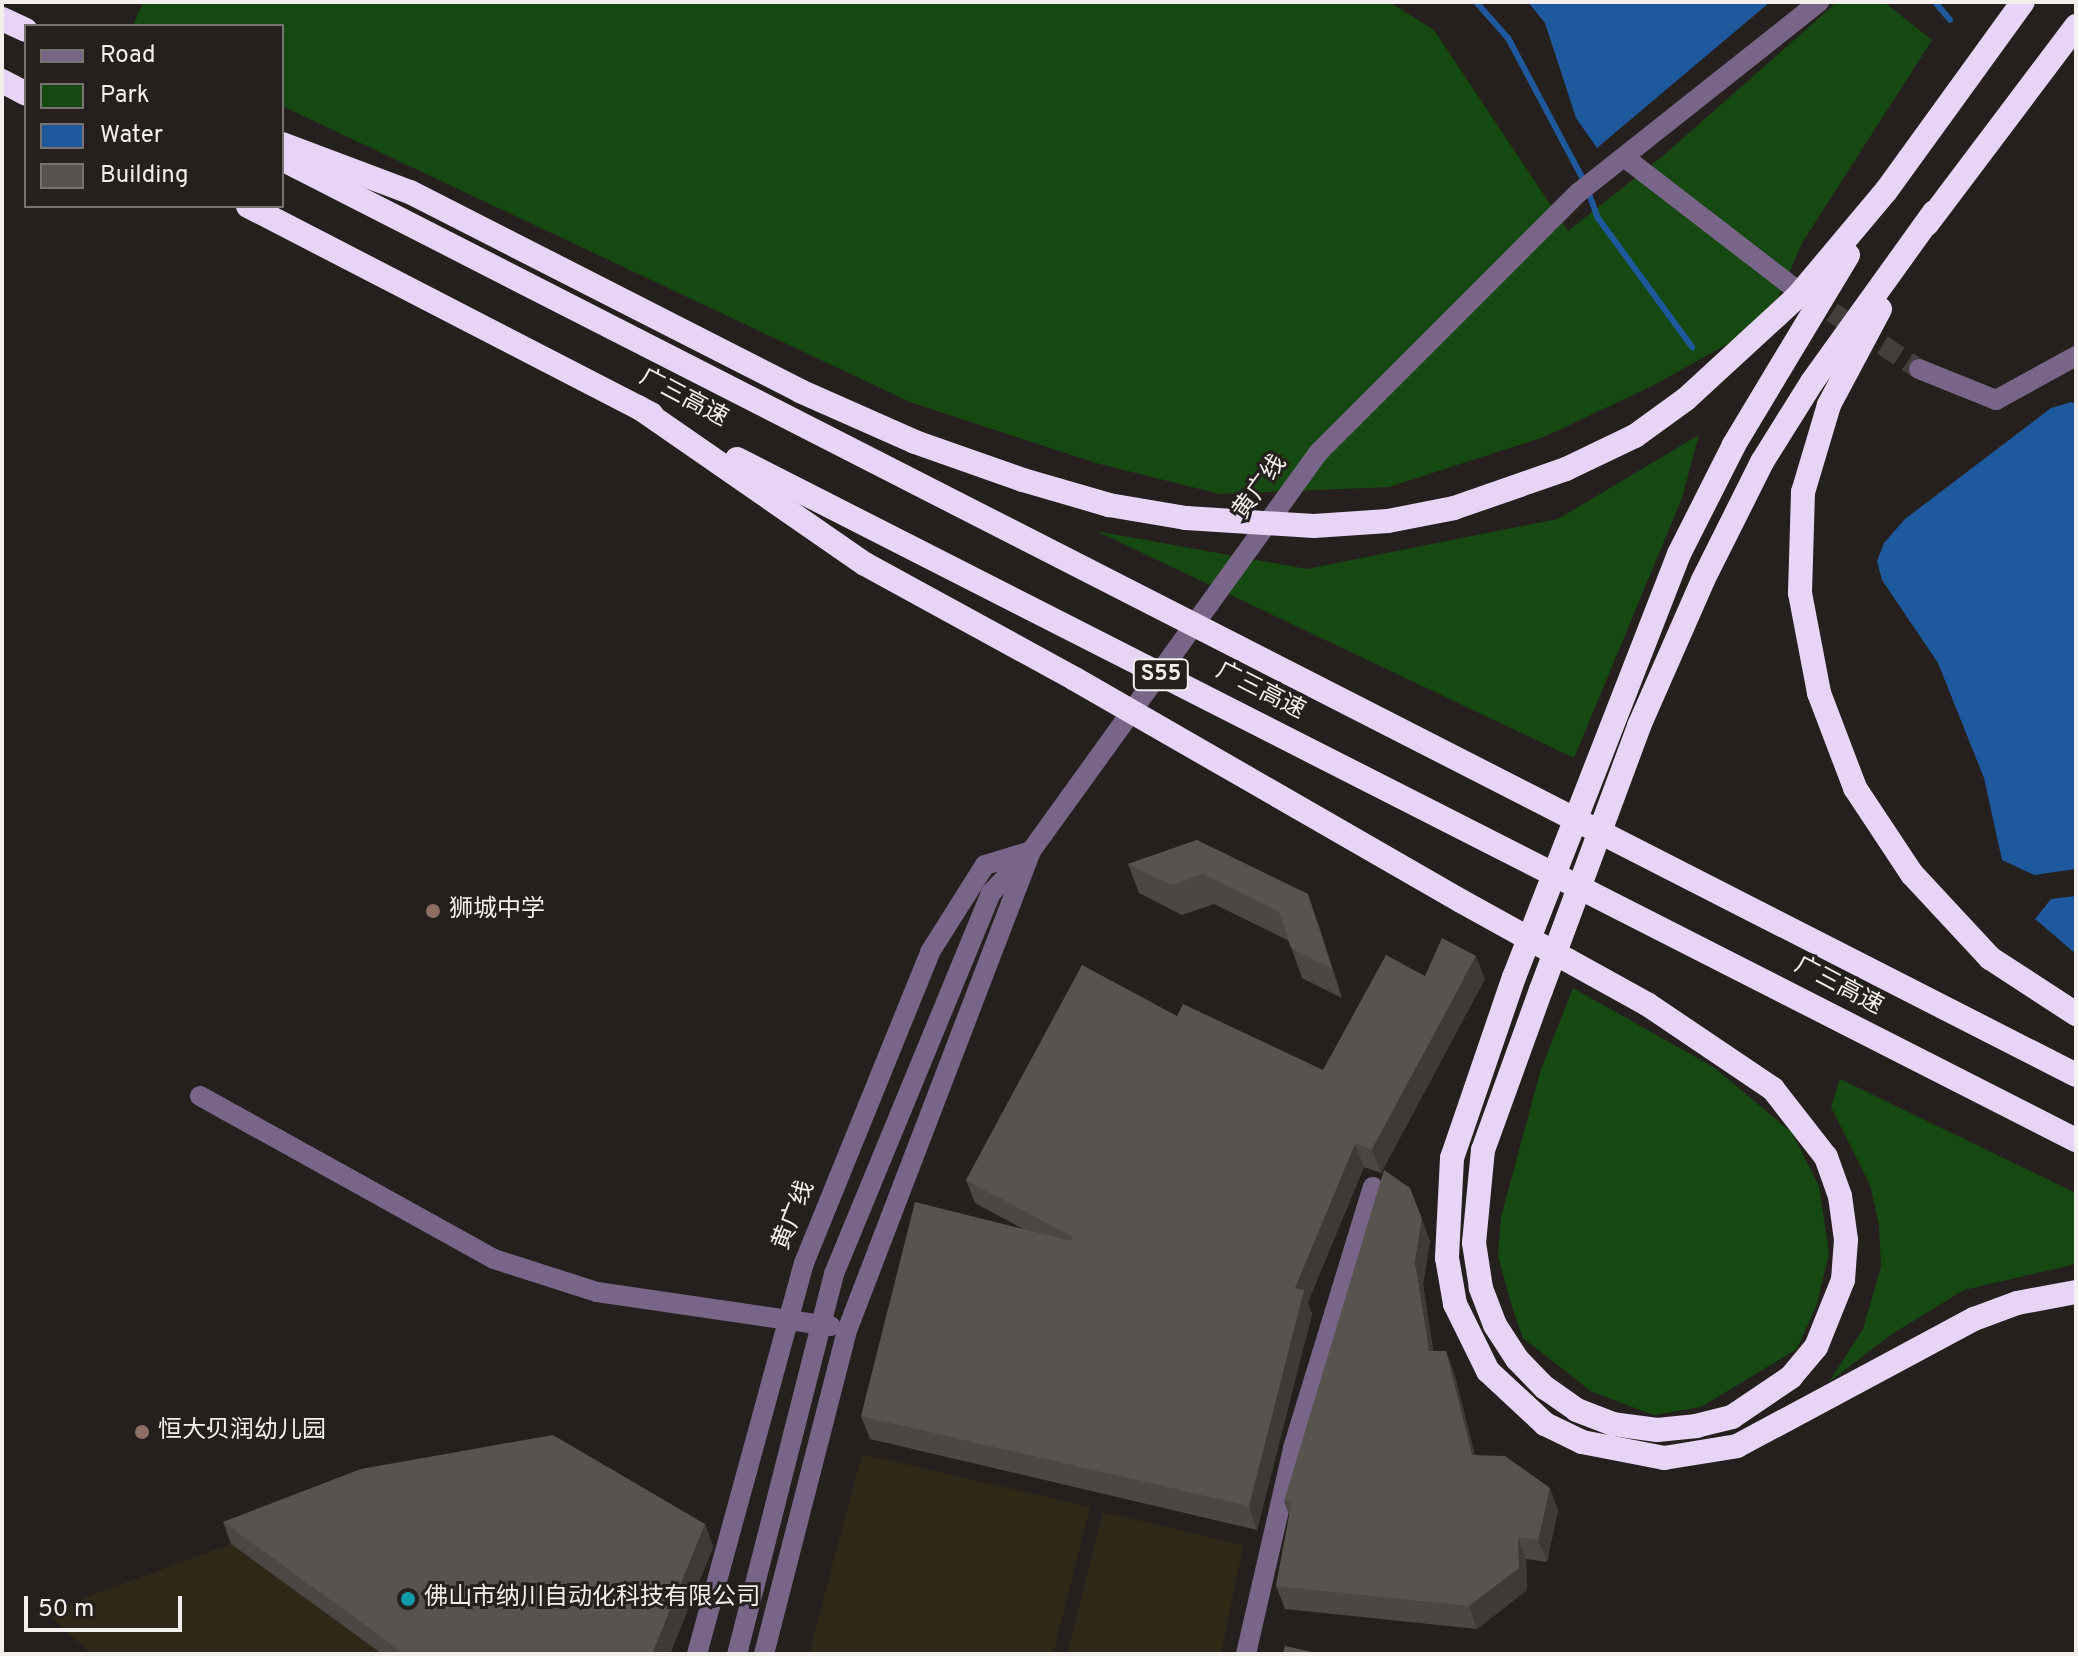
<!DOCTYPE html>
<html>
<head>
<meta charset="utf-8">
<style>
	body { margin:0 }
	#map { position:relative; width:2078px; height:1656px; overflow:hidden; background:#25201d; font-family:Overpass,"Noto Sans SC",sans-serif }
	div>[style] { position:absolute }
	.industrial>* { inset:0; background:#2f2817 }
	.green>* { inset:0; background:#164811 }
	.water>* { inset:0; background:#1e589d }
	.stream>* { height:6px; margin:-3px; padding:0 3px; transform-origin:3px; border-radius:3px; background:#1e589d }
	.minor-tunnel>* { height:20px; margin-top:-10px; transform-origin:0; background:repeating-linear-gradient(90deg,#443f3c 0 20px,transparent 0 30px) }
	.minor>* { height:20px; margin:-10px; padding:0 10px; transform-origin:10px; border-radius:10px; background:#796588 }
	.highway>* { height:24px; margin:-12px; padding:0 12px; transform-origin:12px; border-radius:12px; background:#e7d4f6 }
	.wall>* { inset:0; background:#4c4743 }
	.shaded-wall>* { inset:0; background:#3e3a37 }
	.building>* { inset:0; background:#58534e }
	.dots>* { width:22px; height:22px; translate:-50% -50%; box-sizing:border-box; border:4px solid #25201d; border-radius:50% }
	span { translate:-50% -50%; white-space:nowrap; text-align:center; line-height:1.15; -webkit-text-stroke:6px #25201d; paint-order:stroke }
	.shield-label span { padding:2px 6px; background:#25201d; border:2px solid; border-radius:6px; -webkit-text-stroke-width:0 }
	.shield-label { font-size:22px; color:#f2efec; font-weight:700 }
	.street-label { font-size:24px; color:#f2efec }
	.poi-label { font-size:24px; color:#f2efec }
	.left { translate:0 -50%; text-align:left }
	.frame { position:absolute; inset:0; border:4px solid #f2efec; pointer-events:none }
	.legend { position:absolute; left:24px; top:24px; width:260px; height:184px; box-sizing:border-box; background:#25201d; border:2px solid #777370; margin:0; padding:10px 14px; list-style:none; font-size:24px; color:#f2efec }
	.legend li { display:flex; align-items:center; gap:16px; height:40px }
	.legend b { width:40px; border:2px solid #777370 }
	.scale { position:absolute; left:24px; top:1596px; width:158px; height:36px; box-sizing:border-box; border:4px solid #f2efec; border-top:0; padding-left:10px; font-size:24px; line-height:28px; white-space:nowrap; color:#f2efec; -webkit-text-stroke:6px #25201d; paint-order:stroke }
</style>
</head>
<body>
<div id="map">
	<div class="industrial">
		<i style="clip-path:polygon(862px 1454px,1090px 1507px,1053px 1654px,809px 1654px)"></i>
		<i style="clip-path:polygon(1103px 1512px,1243px 1545px,1221px 1654px,1067px 1654px)"></i>
		<i style="clip-path:polygon(231px 1544px,382px 1654px,91px 1654px,46px 1612px)"></i>
	</div>
	<div class="green">
		<i style="clip-path:polygon(143px 2px,1389px 2px,1434px 30px,1568px 231px,1664px 155px,1837px 2px,1884px 2px,1932px 40px,1802px 243px,1778px 299px,1747px 333px,1654px 385px,1544px 437px,1389px 487px,1220px 494px,1096px 463px,910px 402px,282px 106px,282px 26px,133px 26px)"></i>
		<i style="clip-path:polygon(1699px 435px,1682px 498px,1574px 758px,1096px 531px,1307px 569px,1558px 519px)"></i>
		<i style="clip-path:polygon(1573px 988px,1715px 1068px,1792px 1133px,1819px 1186px,1829px 1253px,1817px 1304px,1797px 1349px,1701px 1407px,1654px 1415px,1592px 1392px,1523px 1338px,1512px 1307px,1498px 1256px,1501px 1217px,1541px 1069px)"></i>
		<i style="clip-path:polygon(1840px 1079px,2076px 1193px,2076px 1264px,1964px 1290px,1892px 1334px,1829px 1382px,1863px 1329px,1881px 1267px,1879px 1225px,1870px 1185px,1831px 1107px)"></i>
	</div>
	<div class="water">
		<i style="clip-path:polygon(1528px 2px,1770px 2px,1597px 148px,1576px 118px,1545px 23px)"></i>
		<i style="clip-path:polygon(2071px 402px,2076px 404px,2076px 869px,2034px 875px,2002px 860px,1984px 778px,1938px 663px,1882px 580px,1877px 561px,1884px 543px,1905px 519px,2051px 408px)"></i>
		<i style="clip-path:polygon(2076px 896px,2076px 954px,2035px 919px,2051px 899px)"></i>
	</div>
	<div class="stream">
		<i style="left:1476px;top:2px;width:48px;rotate:48.4deg"></i>
		<i style="left:1508px;top:38px;width:162px;rotate:62deg"></i>
		<i style="left:1935px;top:2px;width:23px;rotate:50deg"></i>
		<i style="left:1588px;top:191px;width:29px;rotate:70deg"></i>
		<i style="left:1598px;top:218px;width:160px;rotate:53.9deg"></i>
	</div>
	<div class="minor-tunnel">
		<i style="left:1807px;top:296px;width:134px;rotate:33.1deg"></i>
	</div>
	<div class="minor">
		<i style="left:1624px;top:157px;width:210px;rotate:37.6deg"></i>
		<i style="left:1919px;top:369px;width:83px;rotate:21.9deg"></i>
		<i style="left:1996px;top:400px;width:91px;rotate:-28.8deg"></i>
		<i style="left:200px;top:1096px;width:336px;rotate:29deg"></i>
		<i style="left:494px;top:1259px;width:108px;rotate:17.8deg"></i>
		<i style="left:597px;top:1292px;width:236px;rotate:8.3deg"></i>
		<i style="left:697px;top:1654px;width:405px;rotate:-74.7deg"></i>
		<i style="left:804px;top:1263px;width:336px;rotate:-67.9deg"></i>
		<i style="left:930px;top:952px;width:103px;rotate:-57.7deg"></i>
		<i style="left:985px;top:865px;width:48px;rotate:-16.9deg"></i>
		<i style="left:1031px;top:851px;width:58px;rotate:133.6deg"></i>
		<i style="left:991px;top:893px;width:412px;rotate:112.4deg"></i>
		<i style="left:834px;top:1274px;width:392px;rotate:104.3deg"></i>
		<i style="left:764px;top:1654px;width:337px;rotate:-75.6deg"></i>
		<i style="left:848px;top:1328px;width:511px;rotate:-69.01deg"></i>
		<i style="left:1031px;top:851px;width:491px;rotate:-54.2deg"></i>
		<i style="left:1318px;top:453px;width:368px;rotate:-45deg"></i>
		<i style="left:1578px;top:193px;width:308px;rotate:-38.4deg"></i>
		<i style="left:1246px;top:1654px;width:211px;rotate:-77.1deg"></i>
		<i style="left:1293px;top:1448px;width:273px;rotate:-73deg"></i>
	</div>
	<div class="highway">
		<i style="left:2px;top:19px;width:26px;rotate:25deg"></i>
		<i style="left:2px;top:81px;width:27px;rotate:28deg"></i>
		<i style="left:282px;top:144px;width:137px;rotate:20.6deg"></i>
		<i style="left:410px;top:192px;width:438px;rotate:27deg"></i>
		<i style="left:800px;top:391px;width:126px;rotate:23.9deg"></i>
		<i style="left:915px;top:442px;width:114px;rotate:19.4deg"></i>
		<i style="left:1023px;top:480px;width:90px;rotate:16.2deg"></i>
		<i style="left:1109px;top:505px;width:78px;rotate:9.6deg"></i>
		<i style="left:1186px;top:518px;width:128px;rotate:3.6deg"></i>
		<i style="left:1314px;top:526px;width:74px;rotate:-3.9deg"></i>
		<i style="left:1388px;top:521px;width:67px;rotate:-11.1deg"></i>
		<i style="left:1454px;top:508px;width:119px;rotate:-19.2deg"></i>
		<i style="left:1566px;top:469px;width:76px;rotate:-25.6deg"></i>
		<i style="left:1635px;top:436px;width:63px;rotate:-36deg"></i>
		<i style="left:1686px;top:399px;width:151px;rotate:-42.6deg"></i>
		<i style="left:1797px;top:297px;width:138px;rotate:-50deg"></i>
		<i style="left:1886px;top:191px;width:233px;rotate:-54.1deg"></i>
		<i style="left:282px;top:159px;width:2014px;rotate:27.05deg"></i>
		<i style="left:248px;top:206px;width:454px;rotate:27.3deg"></i>
		<i style="left:1927px;top:224px;width:248px;rotate:-53deg"></i>
		<i style="left:1848px;top:255px;width:222px;rotate:121deg"></i>
		<i style="left:1734px;top:445px;width:122px;rotate:116.8deg"></i>
		<i style="left:1679px;top:554px;width:454px;rotate:111.3deg"></i>
		<i style="left:1514px;top:977px;width:191px;rotate:108.9deg"></i>
		<i style="left:1452px;top:1158px;width:100px;rotate:92.9deg"></i>
		<i style="left:1447px;top:1258px;width:47px;rotate:80.1deg"></i>
		<i style="left:1455px;top:1304px;width:75px;rotate:63.8deg"></i>
		<i style="left:1488px;top:1371px;width:78px;rotate:42.9deg"></i>
		<i style="left:1545px;top:1424px;width:41px;rotate:25.9deg"></i>
		<i style="left:1582px;top:1442px;width:84px;rotate:11deg"></i>
		<i style="left:1664px;top:1458px;width:74px;rotate:-9.3deg"></i>
		<i style="left:1737px;top:1446px;width:269px;rotate:-28.2deg"></i>
		<i style="left:1974px;top:1319px;width:46px;rotate:-20.4deg"></i>
		<i style="left:2017px;top:1303px;width:60px;rotate:-10.6deg"></i>
		<i style="left:1880px;top:309px;width:109px;rotate:118deg"></i>
		<i style="left:1829px;top:405px;width:91px;rotate:106.6deg"></i>
		<i style="left:1803px;top:492px;width:101px;rotate:91.7deg"></i>
		<i style="left:1800px;top:593px;width:102px;rotate:79.2deg"></i>
		<i style="left:1819px;top:693px;width:102px;rotate:69.2deg"></i>
		<i style="left:1855px;top:788px;width:103px;rotate:56.5deg"></i>
		<i style="left:1912px;top:874px;width:115px;rotate:47.1deg"></i>
		<i style="left:1990px;top:958px;width:103px;rotate:33.1deg"></i>
		<i style="left:638px;top:407px;width:276px;rotate:34.7deg"></i>
		<i style="left:865px;top:564px;width:239px;rotate:28.7deg"></i>
		<i style="left:1075px;top:679px;width:445px;rotate:29.9deg"></i>
		<i style="left:1461px;top:901px;width:213px;rotate:29deg"></i>
		<i style="left:1647px;top:1004px;width:152px;rotate:34deg"></i>
		<i style="left:1773px;top:1089px;width:86px;rotate:52.1deg"></i>
		<i style="left:1826px;top:1157px;width:41px;rotate:70.3deg"></i>
		<i style="left:1840px;top:1196px;width:44px;rotate:82.2deg"></i>
		<i style="left:1846px;top:1240px;width:40px;rotate:94.3deg"></i>
		<i style="left:1843px;top:1280px;width:72px;rotate:111.9deg"></i>
		<i style="left:1816px;top:1347px;width:39px;rotate:130deg"></i>
		<i style="left:1791px;top:1377px;width:71px;rotate:145.9deg"></i>
		<i style="left:1732px;top:1417px;width:36px;rotate:166deg"></i>
		<i style="left:1697px;top:1426px;width:40px;rotate:174.3deg"></i>
		<i style="left:1657px;top:1430px;width:44px;rotate:-172.2deg"></i>
		<i style="left:1613px;top:1424px;width:39px;rotate:-159deg"></i>
		<i style="left:1577px;top:1410px;width:39px;rotate:-145deg"></i>
		<i style="left:1545px;top:1388px;width:40px;rotate:-134deg"></i>
		<i style="left:1517px;top:1359px;width:40px;rotate:-122.9deg"></i>
		<i style="left:1495px;top:1325px;width:40px;rotate:-111deg"></i>
		<i style="left:1481px;top:1288px;width:46px;rotate:-98.8deg"></i>
		<i style="left:1474px;top:1243px;width:93px;rotate:-84.5deg"></i>
		<i style="left:1483px;top:1150px;width:170px;rotate:-70.1deg"></i>
		<i style="left:1541px;top:990px;width:282px;rotate:-69.6deg"></i>
		<i style="left:1639px;top:726px;width:159px;rotate:-66.3deg"></i>
		<i style="left:1703px;top:580px;width:132px;rotate:-63.4deg"></i>
		<i style="left:1762px;top:462px;width:94px;rotate:-58deg"></i>
		<i style="left:1812px;top:382px;width:209px;rotate:-54.3deg"></i>
		<i style="left:737px;top:459px;width:1502px;rotate:26.96deg"></i>
	</div>
	<div class="wall">
		<i style="clip-path:polygon(1197px 840px,1318px 923px,1342px 998px,1302px 978px,1289px 941px,1214px 904px,1182px 915px,1139px 893px,1128px 864px)"></i>
		<i style="clip-path:polygon(1425px 976px,1485px 979px,1381px 1173px,1364px 1167px,1308px 1302px,1312px 1314px,1257px 1530px,870px 1439px,861px 1416px,1023px 1229px,975px 1203px,966px 1180px,1177px 1016px,1323px 1070px)"></i>
		<i style="clip-path:polygon(1430px 1241px,1423px 1284px,1433px 1351px,1446px 1351px,1454px 1373px,1475px 1455px,1558px 1510px,1547px 1562px,1526px 1559px,1527px 1590px,1477px 1629px,1285px 1609px,1276px 1586px,1289px 1515px,1284px 1501px)"></i>
		<i style="clip-path:polygon(223px 1522px,705px 1524px,713px 1547px,670px 1654px,382px 1654px,231px 1544px)"></i>
	</div>
	<div class="shaded-wall">
		<i style="clip-path:polygon(1308px 894px,1318px 923px,1342px 998px,1332px 969px)"></i>
		<i style="clip-path:polygon(1476px 956px,1485px 979px,1381px 1173px,1372px 1149px)"></i>
		<i style="clip-path:polygon(1355px 1144px,1364px 1167px,1308px 1302px,1312px 1314px,1257px 1530px,1249px 1506px,1295px 1288px)"></i>
		<i style="clip-path:polygon(1422px 1219px,1430px 1241px,1423px 1284px,1437px 1373px,1429px 1351px,1415px 1262px)"></i>
		<i style="clip-path:polygon(1446px 1351px,1454px 1373px,1480px 1477px,1472px 1455px)"></i>
		<i style="clip-path:polygon(1550px 1488px,1558px 1510px,1547px 1562px,1538px 1540px)"></i>
		<i style="clip-path:polygon(705px 1524px,713px 1547px,670px 1654px,652px 1654px)"></i>
		<i style="clip-path:polygon(1518px 1537px,1526px 1559px,1527px 1590px,1477px 1629px,1469px 1606px)"></i>
	</div>
	<div class="building">
		<i style="clip-path:polygon(1197px 840px,1308px 894px,1332px 969px,1291px 948px,1279px 912px,1203px 874px,1172px 885px,1128px 864px)"></i>
		<i style="clip-path:polygon(1442px 938px,1476px 956px,1372px 1149px,1355px 1144px,1295px 1288px,1304px 1290px,1249px 1506px,861px 1416px,915px 1202px,1071px 1241px,1073px 1237px,966px 1180px,1082px 965px,1177px 1016px,1183px 1004px,1323px 1070px,1386px 955px,1425px 976px)"></i>
		<i style="clip-path:polygon(1384px 1170px,1410px 1188px,1422px 1219px,1415px 1262px,1429px 1351px,1446px 1351px,1472px 1455px,1505px 1456px,1550px 1488px,1538px 1540px,1518px 1537px,1519px 1568px,1469px 1606px,1276px 1586px,1292px 1502px,1284px 1501px)"></i>
		<i style="clip-path:polygon(553px 1435px,705px 1524px,652px 1654px,405px 1654px,223px 1522px,361px 1469px)"></i>
		<i style="clip-path:polygon(1285px 1646px,1321px 1654px,1283px 1654px)"></i>
	</div>
	<div class="dots">
		<i style="left:433px;top:911px;background:#8d6e63"></i>
		<i style="left:142px;top:1432px;background:#8d6e63"></i>
		<i style="left:408px;top:1599px;background:#0f9aa8"></i>
	</div>
	<div class="shield-label">
		<span style="left:1161px;top:675px">S55</span>
	</div>
	<div class="street-label">
		<span style="left:683px;top:399px;rotate:28deg">广三高速</span>
		<span style="left:1261px;top:488px;rotate:-54deg">黄广线</span>
		<span style="left:1260px;top:692px;rotate:27deg">广三高速</span>
		<span style="left:1838px;top:987px;rotate:28deg">广三高速</span>
		<span style="left:795px;top:1216px;rotate:-68deg">黄广线</span>
	</div>
	<div class="poi-label">
		<span class="left" style="left:449px;top:911px">狮城中学</span>
		<span class="left" style="left:158px;top:1432px">恒大·贝润幼儿园</span>
		<span class="left" style="left:424px;top:1599px">佛山市纳川自动化科技有限公司</span>
	</div>
	<div class="frame"></div>
	<ul class="legend">
	<li><b style="height:10px;background:#796588"></b>Road</li>
	<li><b style="height:22px;background:#164811"></b>Park</li>
	<li><b style="height:22px;background:#1e589d"></b>Water</li>
	<li><b style="height:22px;background:#58534e"></b>Building</li>
	</ul>
	<div class="scale">50 m</div>
</div>
</body>
</html>
